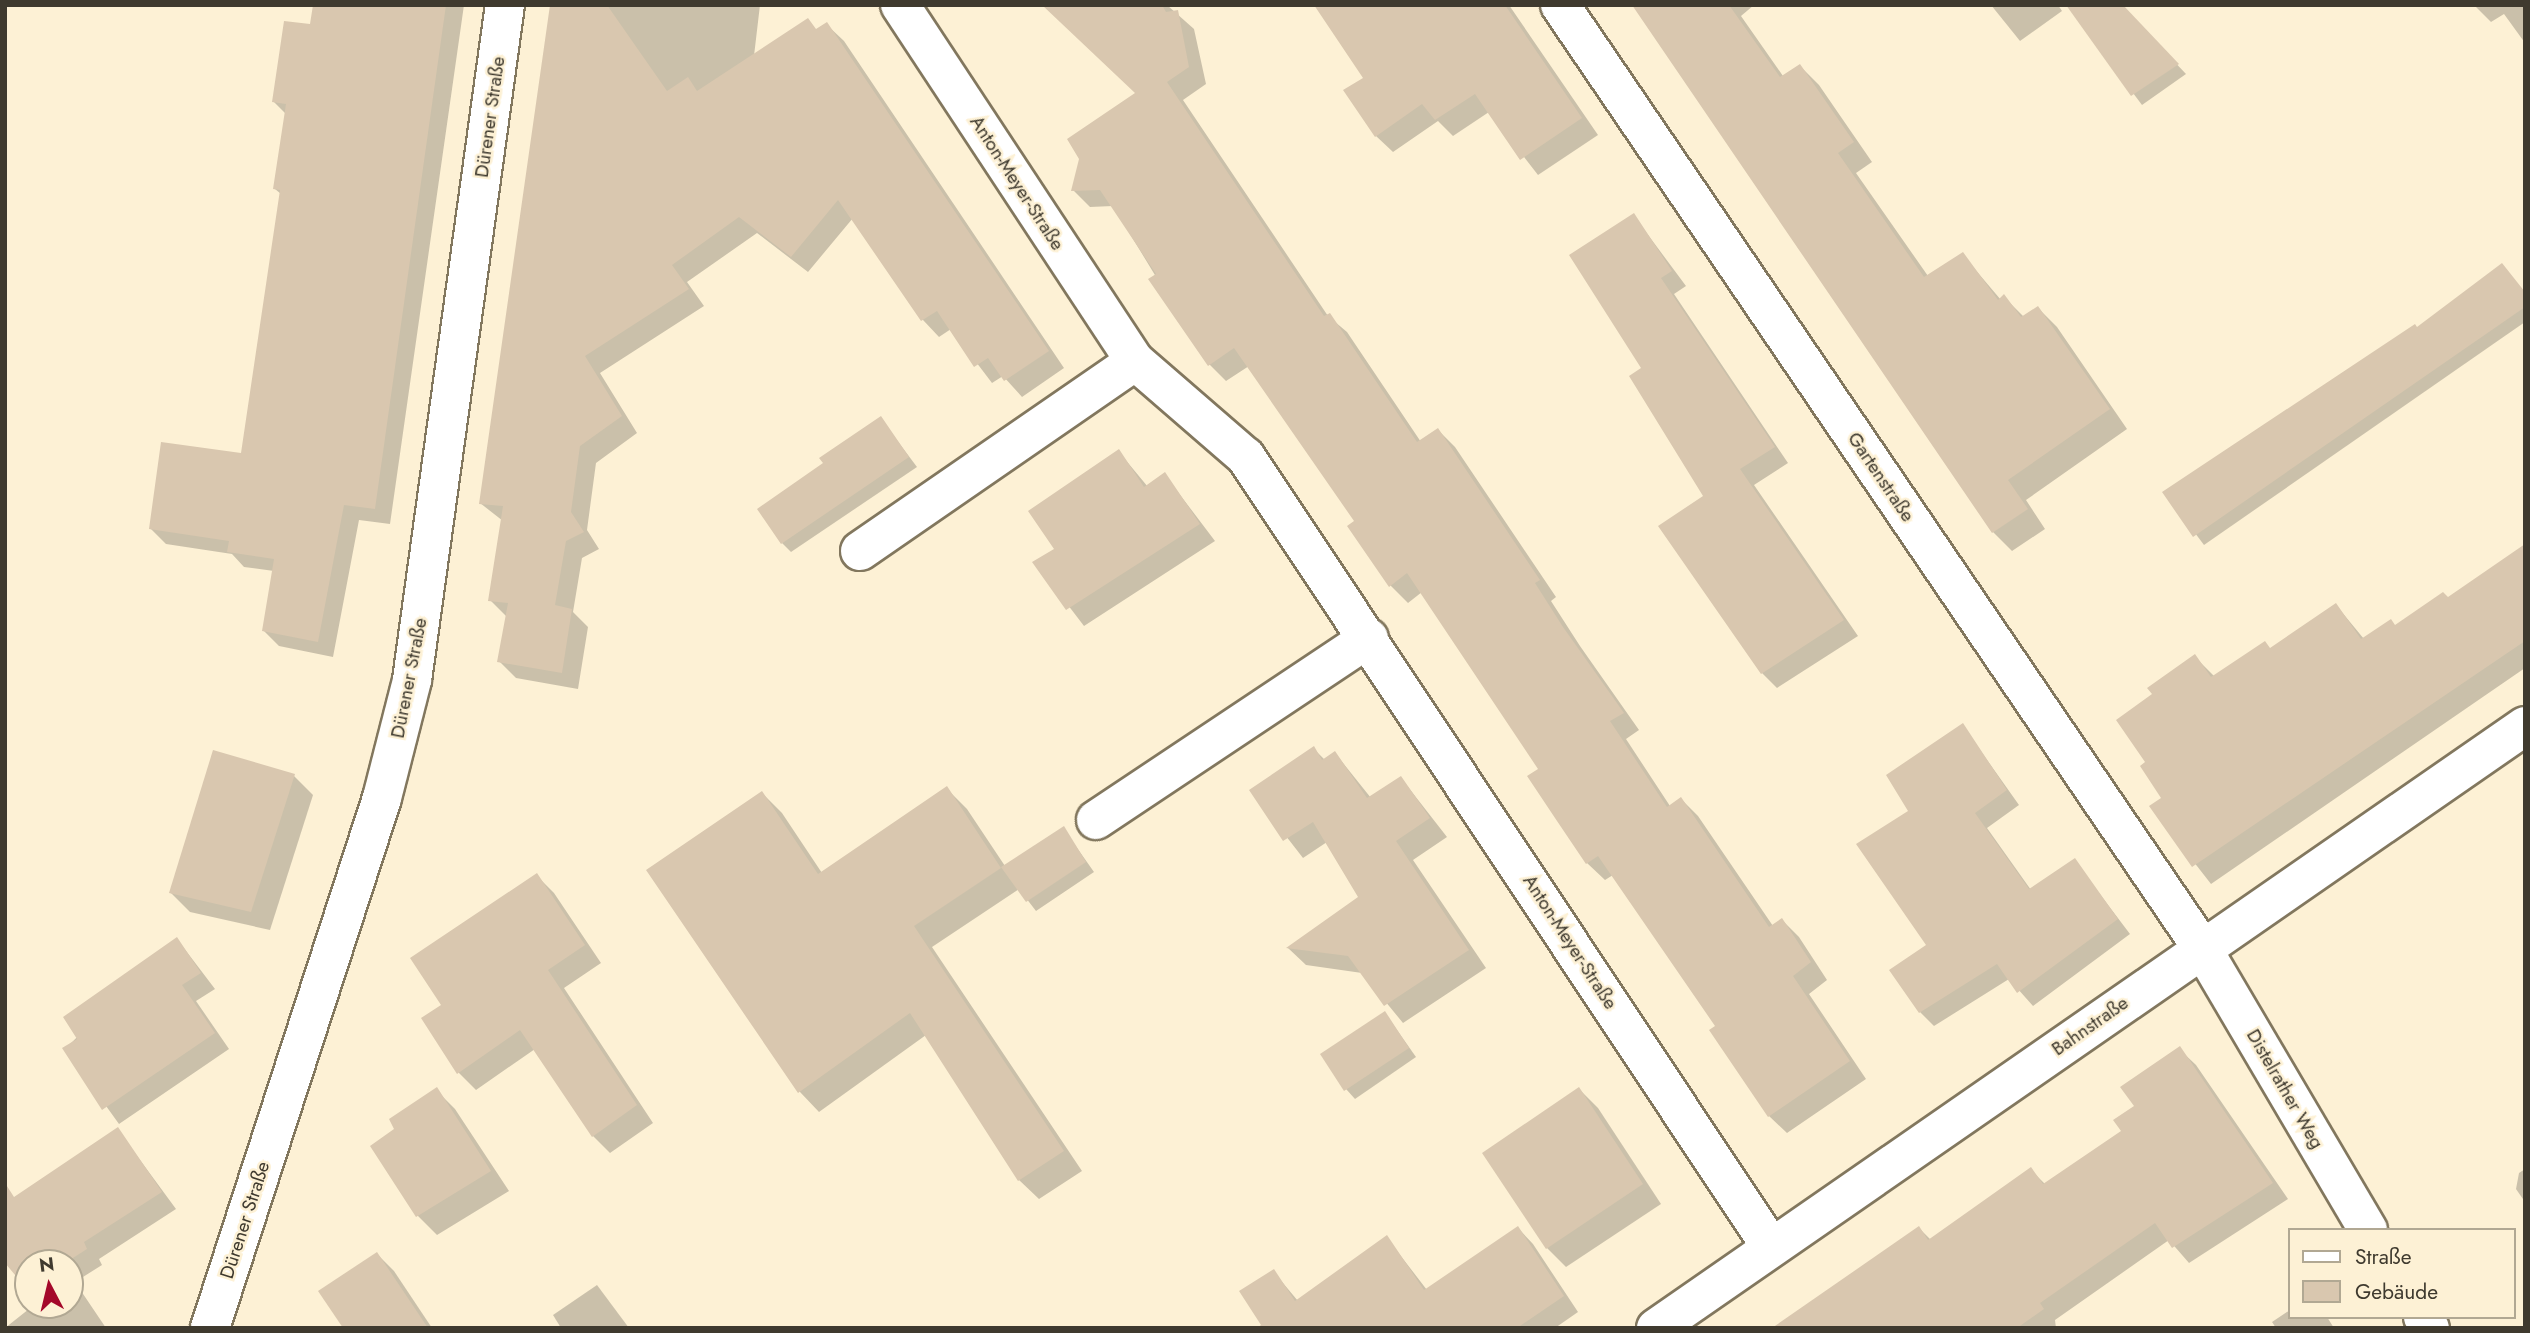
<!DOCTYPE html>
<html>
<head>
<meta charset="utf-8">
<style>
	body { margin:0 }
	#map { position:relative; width:2530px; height:1333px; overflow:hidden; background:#fdf1d5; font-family:Jost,sans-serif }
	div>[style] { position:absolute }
	.shadow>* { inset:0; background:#0003 }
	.building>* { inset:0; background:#d9c7af }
	.roads { filter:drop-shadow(2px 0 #82775e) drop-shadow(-2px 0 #82775e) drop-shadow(0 2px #82775e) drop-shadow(0 -2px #82775e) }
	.minor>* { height:38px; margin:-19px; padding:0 19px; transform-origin:19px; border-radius:19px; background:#fff }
	.tertiary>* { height:38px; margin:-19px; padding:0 19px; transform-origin:19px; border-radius:19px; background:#fff }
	span { translate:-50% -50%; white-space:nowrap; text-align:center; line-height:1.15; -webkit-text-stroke:5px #fdf1d5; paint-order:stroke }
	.street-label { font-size:19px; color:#3f3a2f }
	.frame { position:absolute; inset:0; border:7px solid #3f3a2f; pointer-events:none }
	.legend { position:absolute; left:2288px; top:1228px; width:228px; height:91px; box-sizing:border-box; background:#fdf1d5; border:2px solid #b1a893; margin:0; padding:9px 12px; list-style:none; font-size:21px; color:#3f3a2f }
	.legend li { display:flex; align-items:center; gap:14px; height:35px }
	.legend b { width:35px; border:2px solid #b1a893 }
	.north { position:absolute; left:14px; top:1249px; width:70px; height:70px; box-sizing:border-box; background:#fdf1d5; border:2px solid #b1a893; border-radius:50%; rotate:353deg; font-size:19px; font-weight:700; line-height:28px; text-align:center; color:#3f3a2f }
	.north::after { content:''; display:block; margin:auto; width:24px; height:32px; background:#a4082a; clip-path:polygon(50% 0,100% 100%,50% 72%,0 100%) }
</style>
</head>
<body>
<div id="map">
	<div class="shadow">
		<i style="clip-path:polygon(314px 5px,464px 5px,390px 524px,359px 520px,333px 657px,279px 646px,264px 631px,274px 571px,244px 567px,232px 554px,166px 544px,151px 529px,243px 455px,281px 194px,275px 189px,286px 114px,274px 102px,312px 26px)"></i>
		<i style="clip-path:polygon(551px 5px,760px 5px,754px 56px,827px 25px,844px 41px,1064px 368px,1022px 397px,1003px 376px,992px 383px,951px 329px,939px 337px,923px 320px,853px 218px,808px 272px,757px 233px,687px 282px,704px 306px,600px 373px,637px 433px,596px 463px,587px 530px,599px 549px,582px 558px,573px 612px,588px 627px,578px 689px,516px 678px,499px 661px,507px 617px,490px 600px,503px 521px,480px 503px)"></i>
		<i style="clip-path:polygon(1063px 5px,1167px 5px,1194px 29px,1206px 84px,1183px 100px,1328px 316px,1347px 332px,1421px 442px,1438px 430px,1455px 447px,1556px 597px,1551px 601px,1580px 646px,1639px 730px,1626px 739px,1670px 806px,1681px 799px,1698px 816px,1773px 926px,1782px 920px,1799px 937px,1827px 980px,1809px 994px,1866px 1079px,1787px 1133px,1769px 1116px,1718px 1026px,1613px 875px,1605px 880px,1587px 863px,1540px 769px,1422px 592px,1408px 603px,1391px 586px,1349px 526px,1356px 521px,1249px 366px,1226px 381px,1209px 364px,1113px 206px,1090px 207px,1073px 190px,1137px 93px)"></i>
		<i style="clip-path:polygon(1316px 5px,1509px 5px,1598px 135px,1538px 175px,1489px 112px,1453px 136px,1438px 121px,1393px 152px,1376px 136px,1366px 79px)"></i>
		<i style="clip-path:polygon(1633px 5px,1754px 5px,1741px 16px,1783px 76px,1800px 66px,1819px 85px,1872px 162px,1856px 173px,1928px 276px,1962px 254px,2001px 300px,2004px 297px,2024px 317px,2038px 308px,2057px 327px,2127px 429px,2026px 500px,2045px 529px,2012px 551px,1993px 532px)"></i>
		<i style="clip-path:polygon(1991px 5px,2058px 5px,2062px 11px,2020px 41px)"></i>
		<i style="clip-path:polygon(2121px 5px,2186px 74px,2142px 105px,2085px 29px)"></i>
		<i style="clip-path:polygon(2525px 5px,2525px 43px,2504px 14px,2491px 22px,2474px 5px)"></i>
		<i style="clip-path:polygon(1634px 216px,1686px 286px,1674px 294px,1788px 463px,1754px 485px,1858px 636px,1777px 688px,1762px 673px,1705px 496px,1644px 368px)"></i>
		<i style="clip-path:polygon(2525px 292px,2525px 322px,2204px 545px,2165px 493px,2418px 329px)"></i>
		<i style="clip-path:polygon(881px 419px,917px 467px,791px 552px,782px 543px,825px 463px)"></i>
		<i style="clip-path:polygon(1119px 452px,1148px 487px,1165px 475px,1215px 541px,1084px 626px,1035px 562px,1056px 549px)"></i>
		<i style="clip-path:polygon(2525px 546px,2525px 668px,2211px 884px,2151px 807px,2163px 799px,2147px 763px,2154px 695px,2195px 657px,2214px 676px,2271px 649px,2336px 605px,2364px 639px,2396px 627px,2448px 599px)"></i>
		<i style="clip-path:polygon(1963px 726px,2019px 805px,1987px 828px,2031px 890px,2074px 860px,2130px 934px,2033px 1006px,2009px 979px,1934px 1026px,1920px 1012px,1929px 946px,1910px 811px)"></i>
		<i style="clip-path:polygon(1313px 748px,1325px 760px,1335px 753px,1371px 798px,1401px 778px,1447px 837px,1413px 860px,1486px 968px,1403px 1023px,1362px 973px,1306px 965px,1288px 948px,1360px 898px,1327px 842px,1303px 858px,1251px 791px)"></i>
		<i style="clip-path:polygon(294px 776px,313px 795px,270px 930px,190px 912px,171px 893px)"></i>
		<i style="clip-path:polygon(947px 789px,967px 809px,1005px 866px,1063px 828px,1094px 872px,1036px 911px,1019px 889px,932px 947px,1082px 1171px,1039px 1199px,1019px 1180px,926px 1035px,819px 1112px,800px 1092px,762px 793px,782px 813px,822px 873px)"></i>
		<i style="clip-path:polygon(537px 876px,554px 893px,601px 963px,564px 988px,653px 1123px,610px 1153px,593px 1136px,535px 1049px,476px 1090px,459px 1073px,444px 1005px)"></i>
		<i style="clip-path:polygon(177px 939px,215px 989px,196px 1001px,229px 1049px,119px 1124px,65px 1049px)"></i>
		<i style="clip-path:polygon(1385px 1013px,1416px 1057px,1355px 1099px,1346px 1089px)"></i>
		<i style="clip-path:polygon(2179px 1049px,2196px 1065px,2288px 1199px,2189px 1263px,2169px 1240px,2055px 1320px,2056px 1328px,1819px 1328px,1919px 1228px,1931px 1240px,2030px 1169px,2046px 1185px,2124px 1132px)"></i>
		<i style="clip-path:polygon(1579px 1089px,1598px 1108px,1661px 1204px,1566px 1267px,1547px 1248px)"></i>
		<i style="clip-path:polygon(436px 1090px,455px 1109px,509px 1191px,437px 1235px,418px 1216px,372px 1146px,397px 1129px)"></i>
		<i style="clip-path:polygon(118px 1130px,176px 1209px,99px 1259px,102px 1265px,75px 1282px,106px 1328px,5px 1328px,34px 1305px,70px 1305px,70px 1263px,28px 1263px,28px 1286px,5px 1248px)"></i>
		<i style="clip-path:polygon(2525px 1169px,2525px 1202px,2516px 1189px,2519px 1173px)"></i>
		<i style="clip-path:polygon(1518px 1228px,1533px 1244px,1578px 1312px,1555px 1328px,1265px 1328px,1273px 1271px,1298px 1301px,1387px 1238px,1427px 1290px)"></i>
		<i style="clip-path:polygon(377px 1254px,394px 1271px,432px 1328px,345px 1328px)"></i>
		<i style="clip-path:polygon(597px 1285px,629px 1328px,561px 1328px,553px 1315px)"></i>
		<i style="clip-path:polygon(2290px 1310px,2290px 1317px,2327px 1317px,2334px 1328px,2276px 1328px,2272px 1322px)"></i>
	</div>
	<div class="building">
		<i style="clip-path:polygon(313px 5px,446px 5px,375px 509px,344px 505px,318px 642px,262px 631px,274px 559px,227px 552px,229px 541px,149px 529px,161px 442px,241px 453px,280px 190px,273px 189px,286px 104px,272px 102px,284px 21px,310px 24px)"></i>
		<i style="clip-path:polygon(550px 5px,607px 5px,667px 91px,688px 77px,697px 91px,808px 18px,816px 29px,827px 22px,1049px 351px,1004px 381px,988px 358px,974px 367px,937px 311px,921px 321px,838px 200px,791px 257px,739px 217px,672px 265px,689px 289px,585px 356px,622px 416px,580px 446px,571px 512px,584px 532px,566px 541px,555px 605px,572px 609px,562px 673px,497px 662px,508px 603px,488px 601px,503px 506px,479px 504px)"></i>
		<i style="clip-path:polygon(1042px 5px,1162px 5px,1166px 12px,1178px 10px,1189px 67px,1167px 82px,1324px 316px,1330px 313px,1417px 442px,1438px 428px,1540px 580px,1535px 583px,1563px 627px,1624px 713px,1610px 721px,1667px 807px,1681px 797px,1769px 927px,1782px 918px,1811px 962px,1793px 976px,1850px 1061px,1768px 1117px,1709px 1030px,1715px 1026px,1598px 856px,1586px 864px,1557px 821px,1527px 776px,1538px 769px,1407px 573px,1389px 587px,1347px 526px,1354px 521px,1234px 348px,1208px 366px,1148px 279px,1156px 274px,1100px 190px,1071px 191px,1079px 159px,1067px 139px,1135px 93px)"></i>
		<i style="clip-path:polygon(1314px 5px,1505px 5px,1582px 118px,1520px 160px,1475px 94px,1435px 120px,1422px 104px,1375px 137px,1343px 90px,1363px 78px)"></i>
		<i style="clip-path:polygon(1632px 5px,1729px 5px,1780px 77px,1800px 64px,1854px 142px,1838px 153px,1924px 277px,1963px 252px,1998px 300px,2004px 294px,2021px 317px,2038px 306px,2110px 409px,2008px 480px,2028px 509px,1992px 533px)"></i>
		<i style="clip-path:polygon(2066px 5px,2123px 5px,2179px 64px,2131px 96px)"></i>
		<i style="clip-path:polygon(1634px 213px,1672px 271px,1661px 278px,1775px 447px,1740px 469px,1844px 620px,1761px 674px,1658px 526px,1703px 496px,1629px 376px,1641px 368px,1569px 255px)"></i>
		<i style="clip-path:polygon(2502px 263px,2525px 292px,2525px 307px,2193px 537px,2162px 492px,2415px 324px,2417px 327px)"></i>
		<i style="clip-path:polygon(881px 416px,909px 457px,781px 544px,757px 509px,823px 463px,819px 458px)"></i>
		<i style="clip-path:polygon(1119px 449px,1144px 487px,1165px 472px,1200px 524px,1066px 610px,1032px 562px,1054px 549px,1028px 511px)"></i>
		<i style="clip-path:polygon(2525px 544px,2525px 641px,2192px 867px,2149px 806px,2161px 798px,2140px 766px,2145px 762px,2116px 720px,2152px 694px,2147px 688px,2195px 654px,2211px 677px,2265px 641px,2270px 648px,2336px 603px,2361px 639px,2391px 619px,2395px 625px,2443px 592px,2448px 597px)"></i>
		<i style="clip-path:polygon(1963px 723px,2007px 790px,1975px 813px,2029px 889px,2075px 858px,2118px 919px,2017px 993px,1997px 964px,1919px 1013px,1889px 970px,1926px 945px,1856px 844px,1908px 811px,1886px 775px)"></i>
		<i style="clip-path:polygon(1314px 746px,1322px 760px,1335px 751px,1367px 798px,1401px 776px,1430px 818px,1396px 841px,1469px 950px,1384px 1006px,1348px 956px,1286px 948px,1358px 897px,1313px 822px,1283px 841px,1249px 790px)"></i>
		<i style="clip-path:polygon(213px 750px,295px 774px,251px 912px,169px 893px)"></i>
		<i style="clip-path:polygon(947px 786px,1001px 868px,914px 926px,1064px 1151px,1018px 1181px,910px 1013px,798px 1093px,646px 870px,762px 791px,818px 874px)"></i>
		<i style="clip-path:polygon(1064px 826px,1086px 862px,1026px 902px,1001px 867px)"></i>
		<i style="clip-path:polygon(537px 873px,585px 945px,548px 970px,637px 1105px,592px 1137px,520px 1030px,457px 1074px,421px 1018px,441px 1005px,410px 958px)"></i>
		<i style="clip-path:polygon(177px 937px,201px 973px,182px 985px,215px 1033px,102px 1110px,62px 1048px,77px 1039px,63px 1017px)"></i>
		<i style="clip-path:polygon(1385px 1011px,1409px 1048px,1344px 1091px,1320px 1054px)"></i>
		<i style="clip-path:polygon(2180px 1046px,2273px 1183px,2172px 1248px,2155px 1223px,2040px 1303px,2044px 1309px,2017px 1328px,1772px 1328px,1919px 1226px,1928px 1240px,2031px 1167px,2043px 1184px,2121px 1131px,2113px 1120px,2134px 1106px,2120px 1087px)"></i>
		<i style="clip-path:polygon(437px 1087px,491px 1171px,416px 1217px,370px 1146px,394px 1129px,389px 1119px)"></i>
		<i style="clip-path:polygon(1579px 1087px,1643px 1184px,1546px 1249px,1482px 1153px)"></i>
		<i style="clip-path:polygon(118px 1127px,162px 1192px,84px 1242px,87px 1249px,65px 1263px,28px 1263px,26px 1288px,5px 1263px,5px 1183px,14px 1197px)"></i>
		<i style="clip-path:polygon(1518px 1226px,1564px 1296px,1517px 1328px,1257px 1328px,1261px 1325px,1239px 1291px,1274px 1269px,1295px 1301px,1387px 1235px,1424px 1290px)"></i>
		<i style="clip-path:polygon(377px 1252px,428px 1328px,343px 1328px,318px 1291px)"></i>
	</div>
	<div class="roads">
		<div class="minor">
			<i style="left:900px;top:5px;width:427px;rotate:56.6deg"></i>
			<i style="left:1135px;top:361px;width:147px;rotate:40.9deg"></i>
			<i style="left:1246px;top:457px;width:949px;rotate:56.39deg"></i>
			<i style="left:1560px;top:5px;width:1141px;rotate:55.75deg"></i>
			<i style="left:2202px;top:948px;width:327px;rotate:59.5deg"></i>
			<i style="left:860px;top:551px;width:334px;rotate:-34.6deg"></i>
			<i style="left:1096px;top:820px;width:328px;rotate:-33.7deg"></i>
			<i style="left:2423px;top:1317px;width:13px;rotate:58deg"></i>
			<i style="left:1656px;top:1328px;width:1057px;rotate:-34.71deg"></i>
		</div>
		<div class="tertiary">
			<i style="left:210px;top:1328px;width:557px;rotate:-72.02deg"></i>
			<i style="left:382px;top:798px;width:122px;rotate:-75.7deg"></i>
			<i style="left:412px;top:680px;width:681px;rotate:-82.16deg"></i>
		</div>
	</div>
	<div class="street-label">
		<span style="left:490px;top:117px;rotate:-82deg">Dürener Straße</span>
		<span style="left:1017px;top:183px;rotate:57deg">Anton-Meyer-Straße</span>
		<span style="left:1881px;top:477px;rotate:56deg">Gartenstraße</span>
		<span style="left:409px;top:678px;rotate:-79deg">Dürener Straße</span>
		<span style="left:1570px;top:942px;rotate:57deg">Anton-Meyer-Straße</span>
		<span style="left:2090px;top:1026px;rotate:-35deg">Bahnstraße</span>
		<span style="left:2285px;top:1089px;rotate:60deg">Distelrather Weg</span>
		<span style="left:245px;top:1220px;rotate:-72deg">Dürener Straße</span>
	</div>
	<div class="frame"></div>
	<ul class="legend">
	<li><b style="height:9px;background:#fff"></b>Straße</li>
	<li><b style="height:19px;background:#d9c7af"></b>Gebäude</li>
	</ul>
	<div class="north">N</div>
</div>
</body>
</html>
